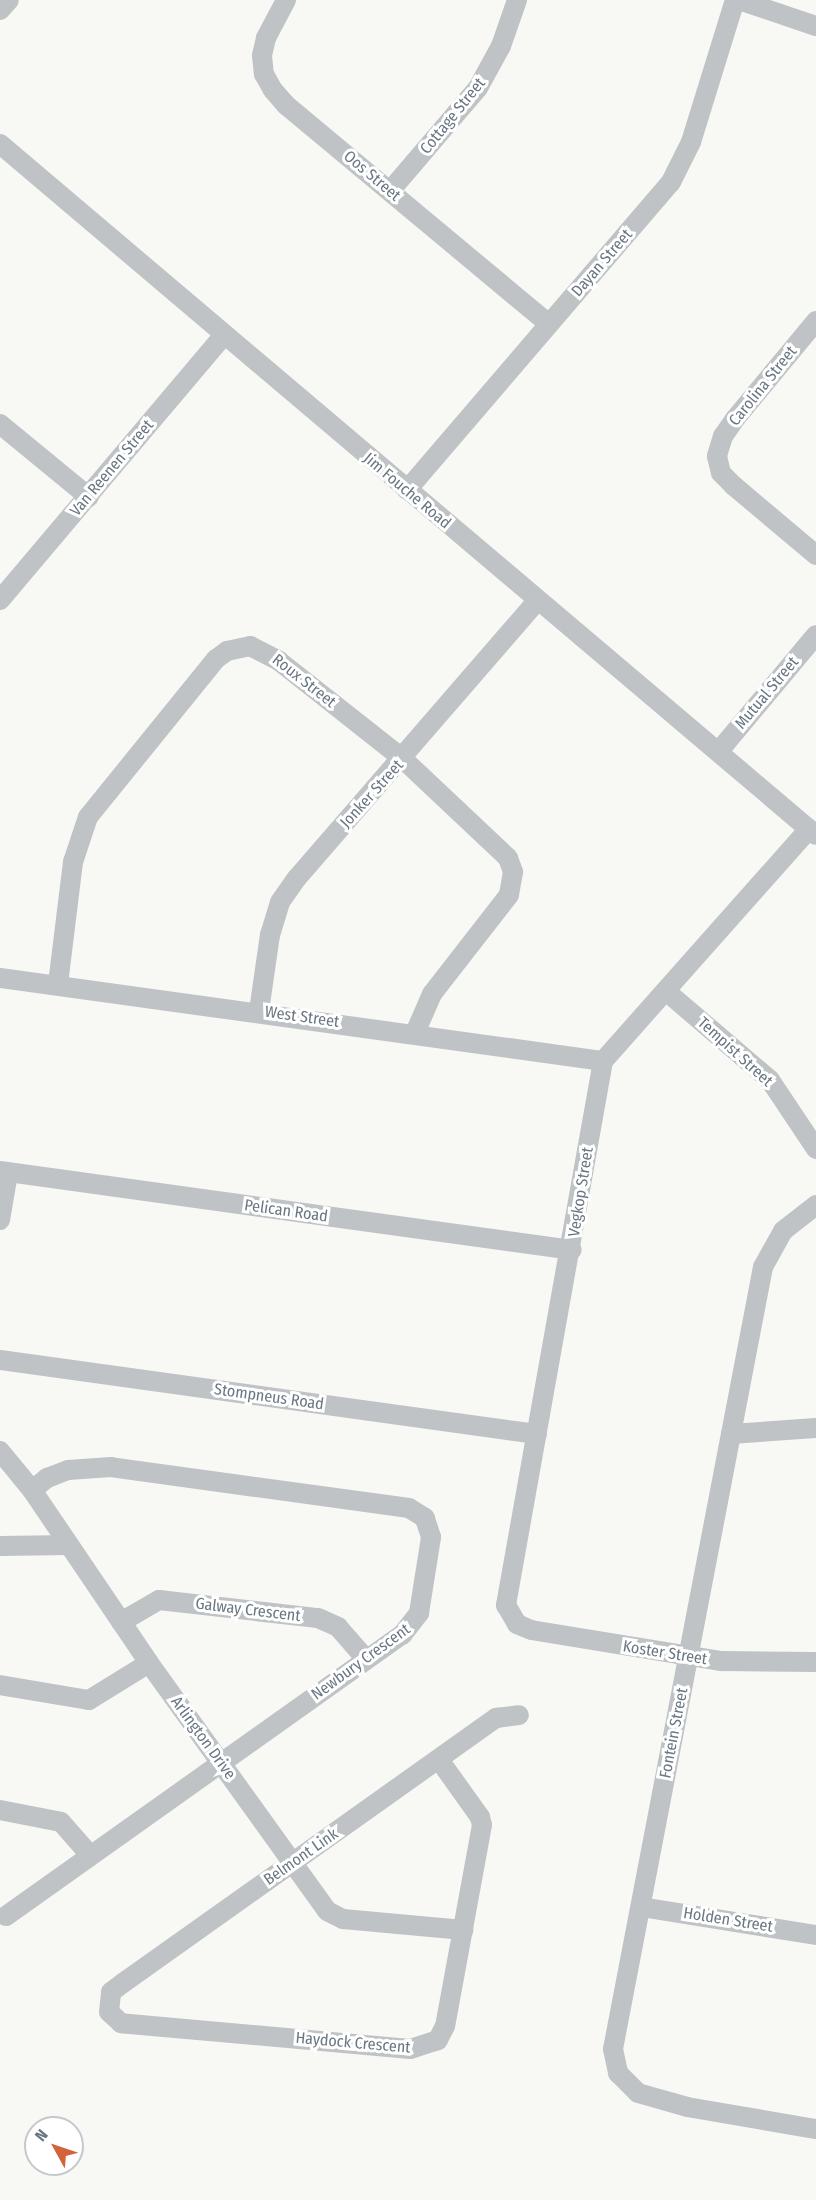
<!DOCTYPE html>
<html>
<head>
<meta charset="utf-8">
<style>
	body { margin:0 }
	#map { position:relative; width:816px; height:2200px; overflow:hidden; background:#f8f8f5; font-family:"Fira Sans Condensed",sans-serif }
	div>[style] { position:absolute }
	.street>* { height:20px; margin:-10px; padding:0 10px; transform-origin:10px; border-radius:10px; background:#bfc3c6 }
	span { translate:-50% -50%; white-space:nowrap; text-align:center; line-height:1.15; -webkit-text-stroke:6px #fff; paint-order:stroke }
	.street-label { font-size:16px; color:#6a7783 }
	.north { position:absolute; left:24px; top:2116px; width:60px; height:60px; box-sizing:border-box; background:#fff; border:2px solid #c3c9cd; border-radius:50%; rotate:310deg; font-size:16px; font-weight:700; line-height:24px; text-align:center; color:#6a7783 }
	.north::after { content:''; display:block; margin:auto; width:21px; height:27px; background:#d3633a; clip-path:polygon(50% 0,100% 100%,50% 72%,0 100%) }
</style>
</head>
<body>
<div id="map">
	<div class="street">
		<i style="left:286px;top:0;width:43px;rotate:117.8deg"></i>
		<i style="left:266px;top:38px;width:18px;rotate:103deg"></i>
		<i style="left:262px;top:56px;width:18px;rotate:84deg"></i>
		<i style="left:264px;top:74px;width:18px;rotate:61deg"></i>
		<i style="left:273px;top:90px;width:20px;rotate:49deg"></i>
		<i style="left:286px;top:105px;width:342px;rotate:39.8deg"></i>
		<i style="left:739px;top:0;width:81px;rotate:18.7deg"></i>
		<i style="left:0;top:10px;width:13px;rotate:-48deg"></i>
		<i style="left:0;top:144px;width:1069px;rotate:40.26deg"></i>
		<i style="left:390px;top:191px;width:135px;rotate:-49.5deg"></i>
		<i style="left:478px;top:88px;width:48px;rotate:-61.3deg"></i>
		<i style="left:501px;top:46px;width:49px;rotate:-70.8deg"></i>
		<i style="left:816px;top:321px;width:127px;rotate:129.6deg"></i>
		<i style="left:735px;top:419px;width:21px;rotate:125deg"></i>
		<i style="left:723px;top:436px;width:21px;rotate:107deg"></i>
		<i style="left:717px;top:456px;width:17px;rotate:77deg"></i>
		<i style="left:721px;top:473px;width:18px;rotate:45deg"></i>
		<i style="left:734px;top:486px;width:107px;rotate:40.1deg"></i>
		<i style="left:0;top:424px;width:115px;rotate:39.4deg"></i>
		<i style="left:407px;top:490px;width:406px;rotate:-49.4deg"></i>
		<i style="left:671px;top:182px;width:45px;rotate:-63.4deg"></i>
		<i style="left:691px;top:142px;width:149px;rotate:-72.8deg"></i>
		<i style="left:0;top:600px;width:346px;rotate:-49.8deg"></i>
		<i style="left:719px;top:751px;width:151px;rotate:-50.1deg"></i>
		<i style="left:809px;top:829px;width:310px;rotate:131.6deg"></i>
		<i style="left:603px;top:1061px;width:553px;rotate:100.11deg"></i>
		<i style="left:506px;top:1605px;width:22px;rotate:60deg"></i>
		<i style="left:517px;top:1624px;width:15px;rotate:23deg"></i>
		<i style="left:531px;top:1630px;width:193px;rotate:9.3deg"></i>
		<i style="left:721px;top:1661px;width:95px;rotate:0.6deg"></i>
		<i style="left:0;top:978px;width:609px;rotate:7.84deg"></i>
		<i style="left:58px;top:984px;width:123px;rotate:-83deg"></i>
		<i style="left:73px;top:862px;width:47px;rotate:-71.6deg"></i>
		<i style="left:88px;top:817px;width:203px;rotate:-51deg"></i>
		<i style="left:216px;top:659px;width:14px;rotate:-36deg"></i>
		<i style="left:227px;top:651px;width:24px;rotate:-12deg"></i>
		<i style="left:250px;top:646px;width:33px;rotate:27deg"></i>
		<i style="left:279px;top:661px;width:158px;rotate:38.3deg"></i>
		<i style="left:403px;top:759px;width:144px;rotate:43.3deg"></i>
		<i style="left:508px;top:858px;width:15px;rotate:70deg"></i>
		<i style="left:513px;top:872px;width:23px;rotate:100deg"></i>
		<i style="left:509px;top:895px;width:125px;rotate:127.9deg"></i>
		<i style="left:432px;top:994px;width:43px;rotate:113.6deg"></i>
		<i style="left:667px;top:992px;width:135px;rotate:40.5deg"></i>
		<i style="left:770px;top:1080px;width:83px;rotate:56.3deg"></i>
		<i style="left:259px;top:1011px;width:77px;rotate:-81.8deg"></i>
		<i style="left:270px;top:935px;width:34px;rotate:-73deg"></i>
		<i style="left:280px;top:902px;width:29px;rotate:-55deg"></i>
		<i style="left:297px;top:878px;width:367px;rotate:-49.1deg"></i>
		<i style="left:0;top:1171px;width:577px;rotate:7.86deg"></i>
		<i style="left:816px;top:1205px;width:42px;rotate:141.8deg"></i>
		<i style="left:783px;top:1231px;width:41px;rotate:119.1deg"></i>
		<i style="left:763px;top:1267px;width:796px;rotate:100.86deg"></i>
		<i style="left:613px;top:2049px;width:25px;rotate:78deg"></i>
		<i style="left:618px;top:2073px;width:28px;rotate:45deg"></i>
		<i style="left:638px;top:2093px;width:51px;rotate:15.9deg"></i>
		<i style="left:687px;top:2107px;width:131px;rotate:9.7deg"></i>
		<i style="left:0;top:1220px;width:48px;rotate:-80.3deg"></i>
		<i style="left:0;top:1360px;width:542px;rotate:7.85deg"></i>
		<i style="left:731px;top:1434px;width:85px;rotate:-4deg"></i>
		<i style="left:0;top:1451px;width:50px;rotate:50.6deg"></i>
		<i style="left:32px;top:1490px;width:209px;rotate:55.9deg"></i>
		<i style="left:149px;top:1663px;width:305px;rotate:54.3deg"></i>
		<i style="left:327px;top:1911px;width:18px;rotate:27deg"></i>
		<i style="left:343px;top:1919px;width:121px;rotate:5.2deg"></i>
		<i style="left:1px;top:1546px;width:68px;rotate:-0.8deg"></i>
		<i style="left:121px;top:1622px;width:44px;rotate:-30.1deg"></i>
		<i style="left:159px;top:1600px;width:160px;rotate:6.5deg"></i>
		<i style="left:318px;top:1618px;width:22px;rotate:24deg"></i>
		<i style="left:338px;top:1627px;width:41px;rotate:48.9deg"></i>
		<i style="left:0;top:1685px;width:90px;rotate:9.6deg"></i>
		<i style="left:89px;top:1700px;width:70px;rotate:-31.7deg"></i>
		<i style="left:440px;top:1761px;width:69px;rotate:54.5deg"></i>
		<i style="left:480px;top:1817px;width:8px;rotate:76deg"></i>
		<i style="left:482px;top:1825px;width:204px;rotate:100.4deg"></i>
		<i style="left:445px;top:2026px;width:16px;rotate:117deg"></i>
		<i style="left:438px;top:2040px;width:29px;rotate:162deg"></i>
		<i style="left:410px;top:2049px;width:290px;rotate:-174.9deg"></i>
		<i style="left:121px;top:2023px;width:16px;rotate:-137deg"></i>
		<i style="left:109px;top:2012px;width:20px;rotate:-84deg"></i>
		<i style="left:111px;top:1992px;width:15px;rotate:-37deg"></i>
		<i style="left:123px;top:1983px;width:458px;rotate:-35.4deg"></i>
		<i style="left:496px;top:1718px;width:23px;rotate:-7deg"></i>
		<i style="left:0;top:1810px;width:62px;rotate:11.1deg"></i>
		<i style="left:61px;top:1822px;width:44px;rotate:48.7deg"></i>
		<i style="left:641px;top:1907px;width:177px;rotate:9.1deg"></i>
		<i style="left:6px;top:1916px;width:486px;rotate:-35.4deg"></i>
		<i style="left:402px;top:1635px;width:28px;rotate:-52deg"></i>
		<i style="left:419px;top:1613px;width:77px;rotate:-81deg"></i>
		<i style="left:431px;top:1537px;width:20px;rotate:-108deg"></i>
		<i style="left:425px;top:1518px;width:19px;rotate:-148deg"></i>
		<i style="left:409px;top:1508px;width:301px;rotate:-172.2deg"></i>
		<i style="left:111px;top:1467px;width:43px;rotate:176deg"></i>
		<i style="left:68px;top:1470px;width:22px;rotate:159deg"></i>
		<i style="left:47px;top:1478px;width:19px;rotate:141deg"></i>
	</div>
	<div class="street-label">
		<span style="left:453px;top:116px;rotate:-51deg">Cottage Street</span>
		<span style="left:372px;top:176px;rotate:40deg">Oos Street</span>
		<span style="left:602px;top:263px;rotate:-49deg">Dayan Street</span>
		<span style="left:763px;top:386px;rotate:-51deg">Carolina Street</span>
		<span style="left:112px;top:468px;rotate:-50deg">Van Reenen Street</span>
		<span style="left:407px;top:491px;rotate:40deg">Jim Fouche Road</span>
		<span style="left:304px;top:681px;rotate:38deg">Roux Street</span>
		<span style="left:767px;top:693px;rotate:-50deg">Mutual Street</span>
		<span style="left:372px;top:794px;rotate:-48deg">Jonker Street</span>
		<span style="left:302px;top:1017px;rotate:8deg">West Street</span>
		<span style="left:735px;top:1052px;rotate:42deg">Tempist Street</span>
		<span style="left:581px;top:1192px;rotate:-81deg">Vegkop Street</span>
		<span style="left:286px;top:1211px;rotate:8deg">Pelican Road</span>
		<span style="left:269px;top:1397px;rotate:8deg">Stompneus Road</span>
		<span style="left:248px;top:1610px;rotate:7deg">Galway Crescent</span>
		<span style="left:665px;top:1653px;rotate:9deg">Koster Street</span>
		<span style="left:361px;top:1662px;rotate:-36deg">Newbury Crescent</span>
		<span style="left:674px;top:1733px;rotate:-79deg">Fontein Street</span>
		<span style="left:203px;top:1738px;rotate:54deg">Arlington Drive</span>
		<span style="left:301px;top:1857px;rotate:-35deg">Belmont Link</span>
		<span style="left:728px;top:1920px;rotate:9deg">Holden Street</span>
		<span style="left:353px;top:2043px;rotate:5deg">Haydock Crescent</span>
	</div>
	<div class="north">N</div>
</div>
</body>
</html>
